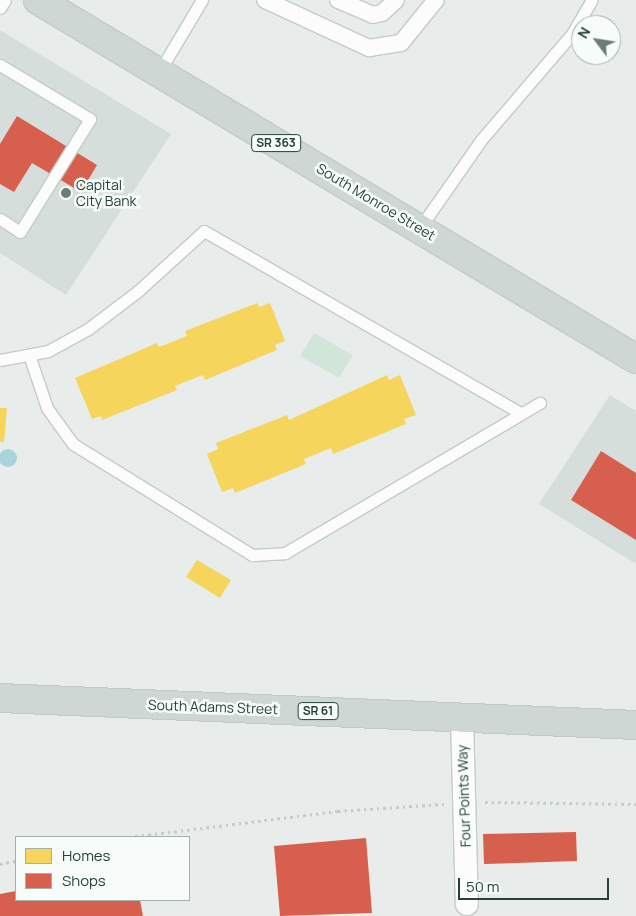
<!DOCTYPE html>
<html>
<head>
<meta charset="utf-8">
<style>
	body { margin:0 }
	#map { position:relative; width:636px; height:916px; overflow:hidden; background:#e8edeb; font-family:Manrope,sans-serif }
	div>[style] { position:absolute }
	.built>* { inset:0; background:#d6dedb }
	.green>* { inset:0; background:#d1e6d8 }
	.water>* { inset:0; background:#a9d4db }
	.round { border-radius:50% }
	.homes>* { inset:0; background:#f6d55c }
	.shops>* { inset:0; background:#d6604d }
	.path>* { height:3px; margin-top:-1.5px; transform-origin:0; background:repeating-linear-gradient(90deg,#c3ccca 0 2.5px,transparent 0 6.5px) }
	.roads { filter:drop-shadow(1px 0 #c5cac8) drop-shadow(-1px 0 #c5cac8) drop-shadow(0 1px #c5cac8) drop-shadow(0 -1px #c5cac8) }
	.service>* { height:11px; margin:-5.5px; padding:0 5.5px; transform-origin:5.5px; border-radius:5.5px; background:#fcfcfc }
	.pedestrian>* { height:16px; margin:-8px; padding:0 8px; transform-origin:8px; border-radius:8px; background:#fcfcfc }
	.minor>* { height:22px; margin:-11px; padding:0 11px; transform-origin:11px; border-radius:11px; background:#fcfcfc }
	.primary>* { height:28px; margin:-14px; padding:0 14px; transform-origin:14px; border-radius:14px; background:#cfd7d5 }
	.dots>* { width:14px; height:14px; translate:-50% -50%; box-sizing:border-box; border:2px solid #f7fbf9; border-radius:50% }
	span { translate:-50% -50%; white-space:nowrap; text-align:center; line-height:1.15; -webkit-text-stroke:5px #f7fbf9; paint-order:stroke }
	.shield-label span { padding:1px 4px; background:#f7fbf9; border:1px solid; border-radius:4px; -webkit-text-stroke-width:0 }
	.shield-label { font-size:12px; color:#24423a; font-weight:700 }
	.poi-label { font-size:14px; color:#24423a }
	.left { translate:0 -50%; text-align:left }
	.street-label { font-size:14px; color:#24423a }
	.legend { position:absolute; left:15px; top:836px; width:175px; height:65px; box-sizing:border-box; background:#f7fbf9; border:1px solid #a3b1ad; margin:0; padding:6px 9px; list-style:none; font-size:15px; color:#24423a }
	.legend li { display:flex; align-items:center; gap:10px; height:25px }
	.legend b { width:25px; border:1px solid #a3b1ad }
	.north { position:absolute; left:571px; top:15px; width:50px; height:50px; box-sizing:border-box; background:#f7fbf9; border:1px solid #a3b1ad; border-radius:50%; rotate:301deg; font-size:14px; font-weight:700; line-height:20px; text-align:center; color:#24423a }
	.north::after { content:''; display:block; margin:auto; width:18px; height:22px; background:#697e78; clip-path:polygon(50% 0,100% 100%,50% 72%,0 100%) }
	.scale { position:absolute; left:458px; top:878px; width:151px; height:22px; box-sizing:border-box; border:2px solid #24423a; border-top:0; padding-left:6px; font-size:15px; line-height:18px; white-space:nowrap; color:#24423a; -webkit-text-stroke:4px #f7fbf9; paint-order:stroke }
</style>
</head>
<body>
<div id="map">
	<div class="built">
		<i style="clip-path:polygon(0 30px,171px 134px,66px 295px,0 253px)"></i>
		<i style="clip-path:polygon(610px 395px,636px 411px,636px 564px,539px 504px)"></i>
	</div>
	<div class="green">
		<i style="clip-path:polygon(314px 333px,353px 355px,339px 378px,300px 356px)"></i>
	</div>
	<div class="water">
		<i class="round" style="left:-1px;top:449px;width:18px;height:18px"></i>
	</div>
	<div class="homes">
		<i style="clip-path:polygon(257px 303px,259px 307px,270px 303px,285px 341px,275px 345px,277px 350px,205px 380px,203px 375px,175px 386px,177px 390px,102px 420px,101px 416px,92px 419px,75px 378px,157px 343px,159px 347px,187px 336px,185px 331px)"></i>
		<i style="clip-path:polygon(387px 375px,389px 380px,400px 375px,416px 415px,404px 419px,406px 424px,333px 454px,331px 448px,304px 459px,306px 464px,235px 493px,233px 488px,222px 492px,207px 454px,218px 449px,216px 443px,287px 415px,289px 420px)"></i>
		<i style="clip-path:polygon(0 408px,7px 408px,4px 442px,0 442px)"></i>
		<i style="clip-path:polygon(197px 560px,231px 580px,220px 598px,186px 577px)"></i>
	</div>
	<div class="shops">
		<i style="clip-path:polygon(17px 116px,97px 165px,81px 192px,32px 163px,14px 192px,0 184px,0 144px)"></i>
		<i style="clip-path:polygon(601px 451px,636px 473px,636px 540px,571px 500px)"></i>
		<i style="clip-path:polygon(576px 832px,577px 861px,484px 864px,483px 834px)"></i>
		<i style="clip-path:polygon(366px 838px,372px 913px,280px 916px,274px 846px)"></i>
		<i style="clip-path:polygon(16px 891px,16px 900px,140px 900px,143px 916px,0 916px,0 894px)"></i>
	</div>
	<div class="path">
		<i style="left:485px;top:802px;width:151px;rotate:0.8deg"></i>
		<i style="left:129px;top:837px;width:211px;rotate:-7.1deg"></i>
		<i style="left:338px;top:811px;width:106px;rotate:-3.8deg"></i>
		<i style="left:0;top:864px;width:16px;rotate:-11deg"></i>
	</div>
	<div class="roads">
		<div class="service">
			<i style="left:0;top:8px;width:9px;rotate:-58deg"></i>
			<i style="left:0;top:65px;width:105px;rotate:31deg"></i>
			<i style="left:90px;top:119px;width:133px;rotate:121.8deg"></i>
			<i style="left:20px;top:232px;width:24px;rotate:-147deg"></i>
			<i style="left:159px;top:72px;width:84px;rotate:-59.2deg"></i>
			<i style="left:419px;top:229px;width:108px;rotate:-55.1deg"></i>
			<i style="left:481px;top:140px;width:140px;rotate:-49.4deg"></i>
			<i style="left:572px;top:34px;width:39px;rotate:-60deg"></i>
			<i style="left:29px;top:355px;width:56px;rotate:71.2deg"></i>
			<i style="left:47px;top:408px;width:44px;rotate:54.2deg"></i>
			<i style="left:73px;top:444px;width:211px;rotate:31.8deg"></i>
			<i style="left:252px;top:555px;width:33px;rotate:-3deg"></i>
			<i style="left:285px;top:553px;width:296px;rotate:-30.5deg"></i>
			<i style="left:0;top:360px;width:49px;rotate:-10.6deg"></i>
			<i style="left:48px;top:351px;width:46px;rotate:-28.8deg"></i>
			<i style="left:88px;top:329px;width:63px;rotate:-37.2deg"></i>
			<i style="left:138px;top:291px;width:89px;rotate:-42.3deg"></i>
			<i style="left:204px;top:231px;width:366px;rotate:29.9deg"></i>
		</div>
		<div class="pedestrian">
			<i style="left:265px;top:0;width:115px;rotate:24.8deg"></i>
			<i style="left:369px;top:48px;width:32px;rotate:-9deg"></i>
			<i style="left:401px;top:43px;width:55px;rotate:-50.9deg"></i>
			<i style="left:338px;top:0;width:38px;rotate:23deg"></i>
			<i style="left:373px;top:15px;width:9px;rotate:-13deg"></i>
			<i style="left:382px;top:13px;width:19px;rotate:-43deg"></i>
		</div>
		<div class="minor">
			<i style="left:462px;top:718px;width:186px;rotate:88.5deg"></i>
		</div>
		<div class="primary">
			<i style="left:38px;top:0;width:697px;rotate:30.98deg"></i>
			<i style="left:0;top:698px;width:637px;rotate:2.43deg"></i>
		</div>
	</div>
	<div class="dots">
		<i style="left:66px;top:193px;background:#697e78"></i>
	</div>
	<div class="shield-label">
		<span style="left:276px;top:143px">SR 363</span>
		<span style="left:318px;top:711px">SR 61</span>
	</div>
	<div class="poi-label">
		<span class="left" style="left:76px;top:193px">Capital<br>City Bank</span>
	</div>
	<div class="street-label">
		<span style="left:376px;top:202px;rotate:31deg">South Monroe Street</span>
		<span style="left:213px;top:707px;rotate:2deg">South Adams Street</span>
		<span style="left:464px;top:796px;rotate:-92deg">Four Points Way</span>
	</div>
	<ul class="legend">
	<li><b style="height:14px;background:#f6d55c"></b>Homes</li>
	<li><b style="height:14px;background:#d6604d"></b>Shops</li>
	</ul>
	<div class="north">N</div>
	<div class="scale">50 m</div>
</div>
</body>
</html>
